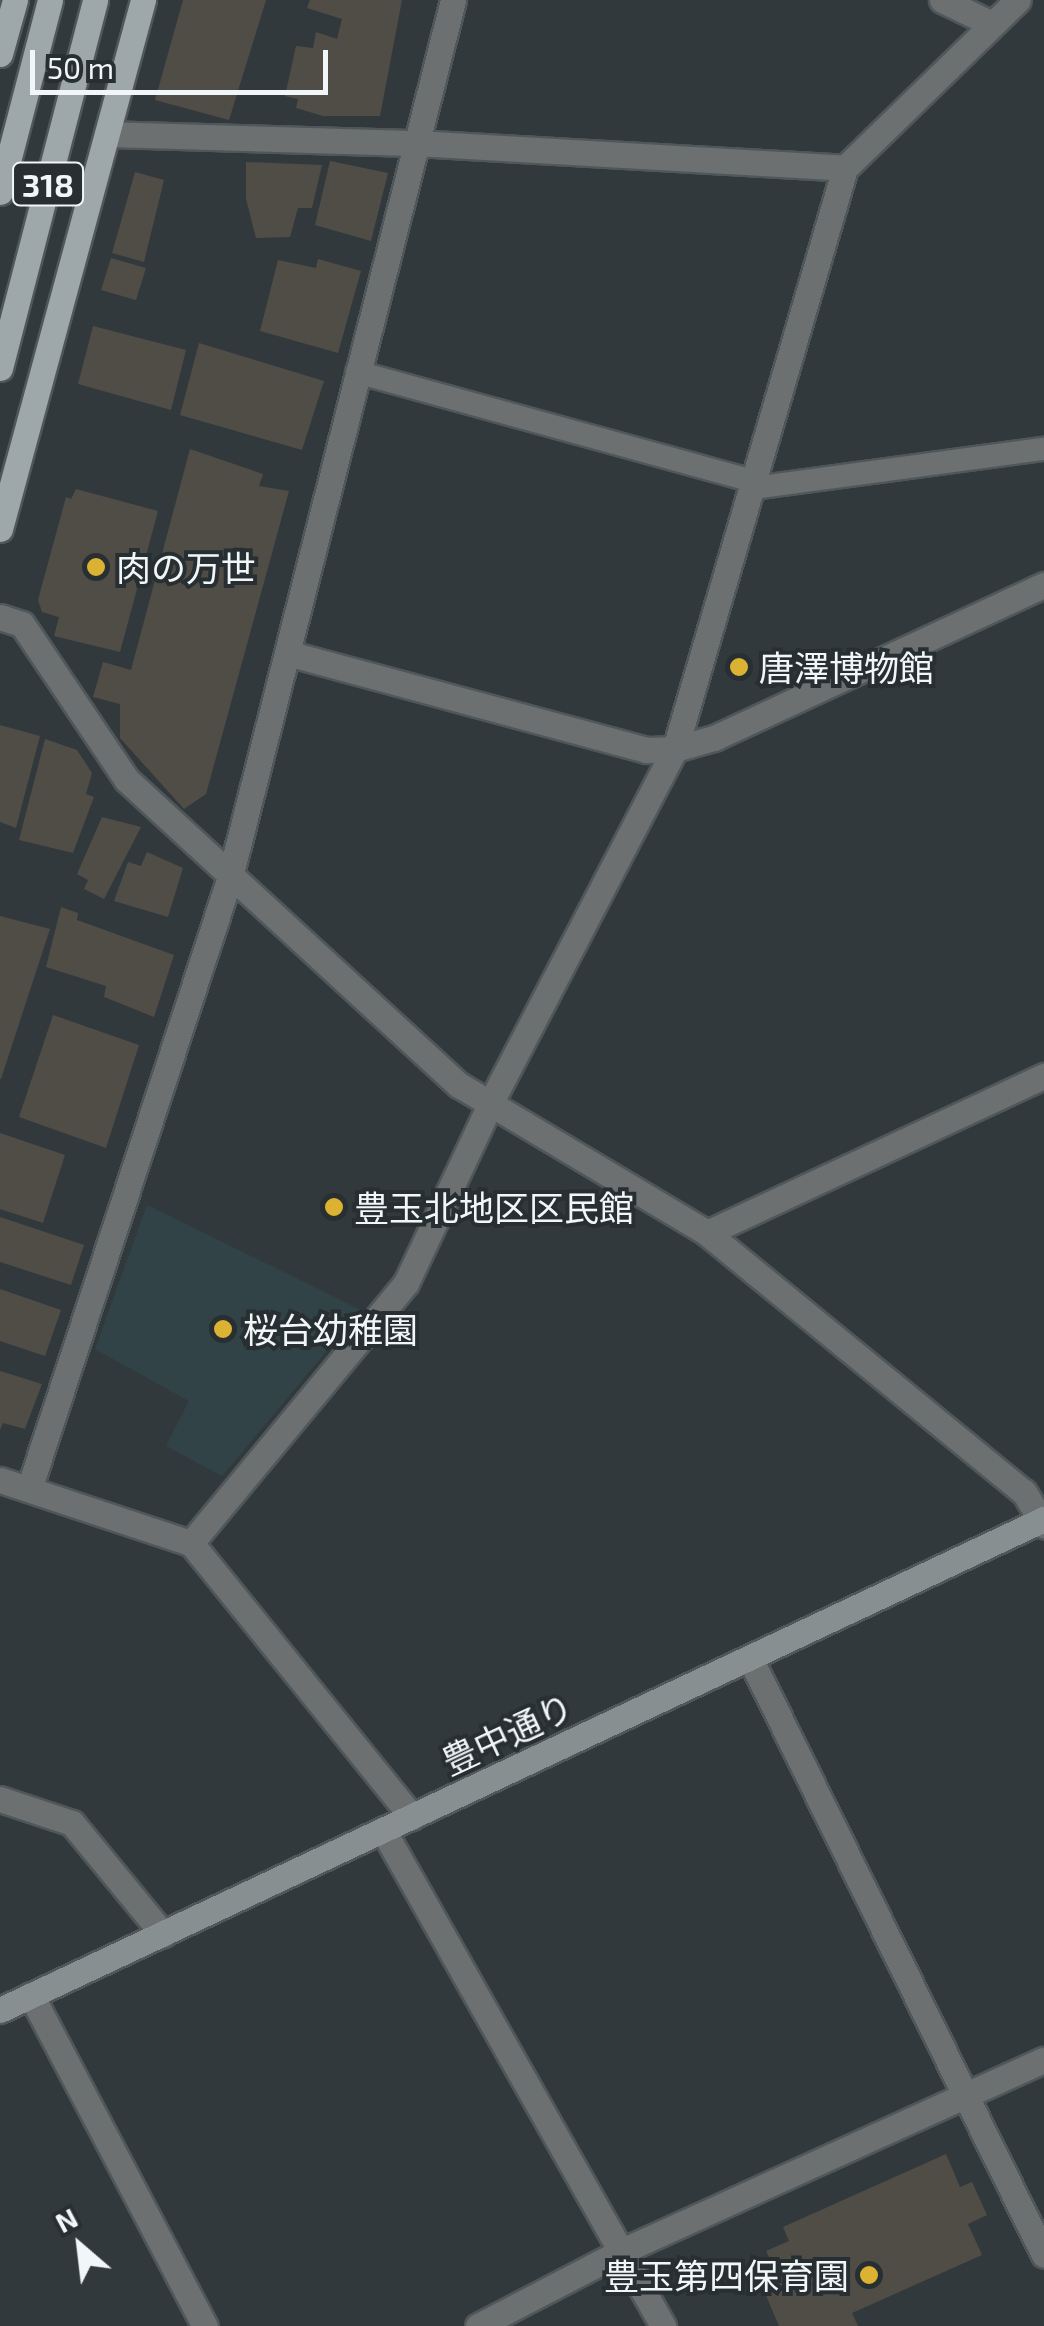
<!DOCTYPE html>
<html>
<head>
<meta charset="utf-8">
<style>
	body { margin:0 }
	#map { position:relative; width:1044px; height:2326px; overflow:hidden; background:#31393c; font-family:"Exo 2","Noto Sans JP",sans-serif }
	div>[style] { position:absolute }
	.built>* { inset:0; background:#324348 }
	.building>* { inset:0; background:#504d46 }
	.roads { filter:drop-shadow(2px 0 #50575a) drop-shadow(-2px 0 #50575a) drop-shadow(0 2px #50575a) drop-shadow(0 -2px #50575a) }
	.lane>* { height:22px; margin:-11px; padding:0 11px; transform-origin:11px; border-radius:11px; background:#6c7071 }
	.street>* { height:25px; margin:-12.5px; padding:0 12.5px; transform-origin:12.5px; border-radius:12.5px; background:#6c7071 }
	.secondary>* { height:25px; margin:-12.5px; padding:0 12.5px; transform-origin:12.5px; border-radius:12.5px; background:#888f91 }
	.primary>* { height:25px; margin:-12.5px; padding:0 12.5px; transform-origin:12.5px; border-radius:12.5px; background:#9ea7aa }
	.dots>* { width:28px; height:28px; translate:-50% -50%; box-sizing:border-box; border:5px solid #272f32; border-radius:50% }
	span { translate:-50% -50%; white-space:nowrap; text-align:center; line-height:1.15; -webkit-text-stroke:8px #272f32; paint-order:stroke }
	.shield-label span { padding:2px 8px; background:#272f32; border:2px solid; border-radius:8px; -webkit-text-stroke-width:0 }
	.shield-label { font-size:32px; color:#f1f6f8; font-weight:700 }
	.poi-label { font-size:35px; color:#f1f6f8 }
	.left { translate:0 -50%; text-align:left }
	.right { translate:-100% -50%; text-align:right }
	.street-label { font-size:35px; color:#f1f6f8 }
	.north { position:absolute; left:30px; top:2196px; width:100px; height:100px; -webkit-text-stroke:8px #272f32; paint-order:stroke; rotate:332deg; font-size:28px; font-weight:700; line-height:40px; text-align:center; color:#f1f6f8 }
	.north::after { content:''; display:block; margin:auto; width:35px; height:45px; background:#f1f6f8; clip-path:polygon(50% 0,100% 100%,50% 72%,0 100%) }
	.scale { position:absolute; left:30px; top:50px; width:298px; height:45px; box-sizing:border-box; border:5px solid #f1f6f8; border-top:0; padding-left:12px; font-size:30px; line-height:35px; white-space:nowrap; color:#f1f6f8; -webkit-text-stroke:8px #272f32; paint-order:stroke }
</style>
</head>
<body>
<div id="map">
	<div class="built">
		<i style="clip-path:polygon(147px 1205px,361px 1310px,222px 1476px,166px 1446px,189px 1401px,95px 1349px)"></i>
	</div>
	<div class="building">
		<i style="clip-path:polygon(183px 0,266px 0,229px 120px,155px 100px)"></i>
		<i style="clip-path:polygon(310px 0,402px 0,380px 116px,323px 116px,296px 108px,298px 99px,285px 96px,296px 46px,313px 48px,316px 32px,337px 39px,342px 19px,307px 8px)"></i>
		<i style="clip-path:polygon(330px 161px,388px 173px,371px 241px,315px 225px)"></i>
		<i style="clip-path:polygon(246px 162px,322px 165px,312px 208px,298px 208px,290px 237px,256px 238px,246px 199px)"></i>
		<i style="clip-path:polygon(135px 172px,164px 180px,144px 262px,112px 253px)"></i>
		<i style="clip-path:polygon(111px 258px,146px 268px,136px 300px,101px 290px)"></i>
		<i style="clip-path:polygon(318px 259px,361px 271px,338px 353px,260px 331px,278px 260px,316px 268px)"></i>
		<i style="clip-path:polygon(93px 326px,186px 350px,171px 410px,78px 384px)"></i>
		<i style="clip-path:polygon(199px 343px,324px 381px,302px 450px,180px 415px)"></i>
		<i style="clip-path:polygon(190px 449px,263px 474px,259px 486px,289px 491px,206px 794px,184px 809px,120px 738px,120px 704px,93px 697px,103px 662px,131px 670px)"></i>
		<i style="clip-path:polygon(76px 489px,158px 511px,120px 652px,54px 636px,59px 617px,42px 612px,38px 600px,66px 497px,71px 499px)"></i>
		<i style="clip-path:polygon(0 725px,40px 736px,16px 828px,0 822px)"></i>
		<i style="clip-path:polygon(45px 739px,77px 750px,92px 773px,86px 794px,94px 797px,73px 853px,19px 840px)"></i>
		<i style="clip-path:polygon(102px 817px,141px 827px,104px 899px,84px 889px,88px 880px,77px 874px)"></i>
		<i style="clip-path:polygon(147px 852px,183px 868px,168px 917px,114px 901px,128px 862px,141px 866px)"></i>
		<i style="clip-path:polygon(61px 907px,78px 913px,77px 920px,174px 955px,154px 1017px,104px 997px,106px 986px,46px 967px)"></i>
		<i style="clip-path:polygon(0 916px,50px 929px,1px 1079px,0 1079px)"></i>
		<i style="clip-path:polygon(53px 1015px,139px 1045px,106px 1148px,19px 1117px)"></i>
		<i style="clip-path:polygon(0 1133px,65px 1155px,43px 1223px,0 1209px)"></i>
		<i style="clip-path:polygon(0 1217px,84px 1245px,71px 1285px,0 1262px)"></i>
		<i style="clip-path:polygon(0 1289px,61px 1310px,45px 1356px,0 1341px)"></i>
		<i style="clip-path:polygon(0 1371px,42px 1384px,25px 1429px,3px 1423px,0 1430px)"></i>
		<i style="clip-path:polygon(946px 2154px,960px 2187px,972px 2182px,987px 2215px,968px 2224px,982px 2255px,852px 2313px,858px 2326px,779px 2326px,755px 2270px,772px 2263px,766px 2251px,789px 2241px,783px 2227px)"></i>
	</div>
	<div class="roads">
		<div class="lane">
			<i style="left:357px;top:372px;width:415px;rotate:15.4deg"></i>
			<i style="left:754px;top:488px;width:293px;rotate:-7.7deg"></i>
		</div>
		<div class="street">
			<i style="left:942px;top:0;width:55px;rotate:25.6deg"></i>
			<i style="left:107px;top:134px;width:308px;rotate:1.7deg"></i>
			<i style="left:415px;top:143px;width:431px;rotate:3.3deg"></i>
			<i style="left:0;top:617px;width:23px;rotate:18deg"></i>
			<i style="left:22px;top:624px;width:188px;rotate:56.1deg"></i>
			<i style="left:127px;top:780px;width:451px;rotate:42.6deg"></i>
			<i style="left:459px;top:1085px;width:289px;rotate:30.8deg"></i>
			<i style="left:707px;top:1233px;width:409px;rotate:39.3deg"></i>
			<i style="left:1024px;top:1492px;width:39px;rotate:59deg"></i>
			<i style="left:287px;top:653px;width:373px;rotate:15.1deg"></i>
			<i style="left:647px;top:750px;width:28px;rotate:-2deg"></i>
			<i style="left:675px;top:749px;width:41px;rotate:-15.8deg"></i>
			<i style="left:714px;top:738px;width:364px;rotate:-24.9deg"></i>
			<i style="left:707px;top:1233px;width:372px;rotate:-25deg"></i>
			<i style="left:0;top:1480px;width:201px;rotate:18.3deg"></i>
			<i style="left:191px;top:1543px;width:352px;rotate:51.1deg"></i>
			<i style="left:29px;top:1489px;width:644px;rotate:-71.82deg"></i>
			<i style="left:230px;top:877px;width:905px;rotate:-75.73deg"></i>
			<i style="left:191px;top:1543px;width:337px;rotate:-50.4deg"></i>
			<i style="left:406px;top:1283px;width:200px;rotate:-64.8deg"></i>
			<i style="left:491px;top:1102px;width:398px;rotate:-62.5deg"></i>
			<i style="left:675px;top:749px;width:605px;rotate:-73.69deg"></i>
			<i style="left:845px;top:168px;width:241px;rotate:-44.2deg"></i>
			<i style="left:750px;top:1658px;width:665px;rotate:63.78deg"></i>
			<i style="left:0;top:1799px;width:76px;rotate:18.4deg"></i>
			<i style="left:72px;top:1823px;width:144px;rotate:50.7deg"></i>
			<i style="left:383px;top:1830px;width:570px;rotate:60.55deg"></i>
			<i style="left:31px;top:1995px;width:374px;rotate:62.3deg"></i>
			<i style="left:478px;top:2326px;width:160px;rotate:-27.5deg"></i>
			<i style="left:620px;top:2252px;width:465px;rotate:-24.4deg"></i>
		</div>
		<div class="secondary">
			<i style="left:0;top:2010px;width:1154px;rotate:-25.19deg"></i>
		</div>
		<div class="primary">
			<i style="left:0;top:54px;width:56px;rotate:-74.5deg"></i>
			<i style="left:0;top:192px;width:198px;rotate:-75.4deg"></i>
			<i style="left:0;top:368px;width:380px;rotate:-75.5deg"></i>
			<i style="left:0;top:529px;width:548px;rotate:-74.87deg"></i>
		</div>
	</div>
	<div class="dots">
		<i style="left:96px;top:567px;background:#dcb233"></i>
		<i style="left:739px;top:667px;background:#dcb233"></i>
		<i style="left:334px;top:1207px;background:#dcb233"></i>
		<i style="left:223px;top:1329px;background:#dcb233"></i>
		<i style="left:869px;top:2275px;background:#dcb233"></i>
	</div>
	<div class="shield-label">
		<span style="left:48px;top:184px">318</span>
	</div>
	<div class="poi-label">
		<span class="left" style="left:116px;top:567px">肉の万世</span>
		<span class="left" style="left:759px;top:667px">唐澤博物館</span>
		<span class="left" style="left:354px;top:1207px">豊玉北地区区民館</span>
		<span class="left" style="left:243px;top:1329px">桜台幼稚園</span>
		<span class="right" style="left:849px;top:2275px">豊玉第四保育園</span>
	</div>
	<div class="street-label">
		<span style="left:507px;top:1733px;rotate:-25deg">豊中通り</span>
	</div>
	<div class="north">N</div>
	<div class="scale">50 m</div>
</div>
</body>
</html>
